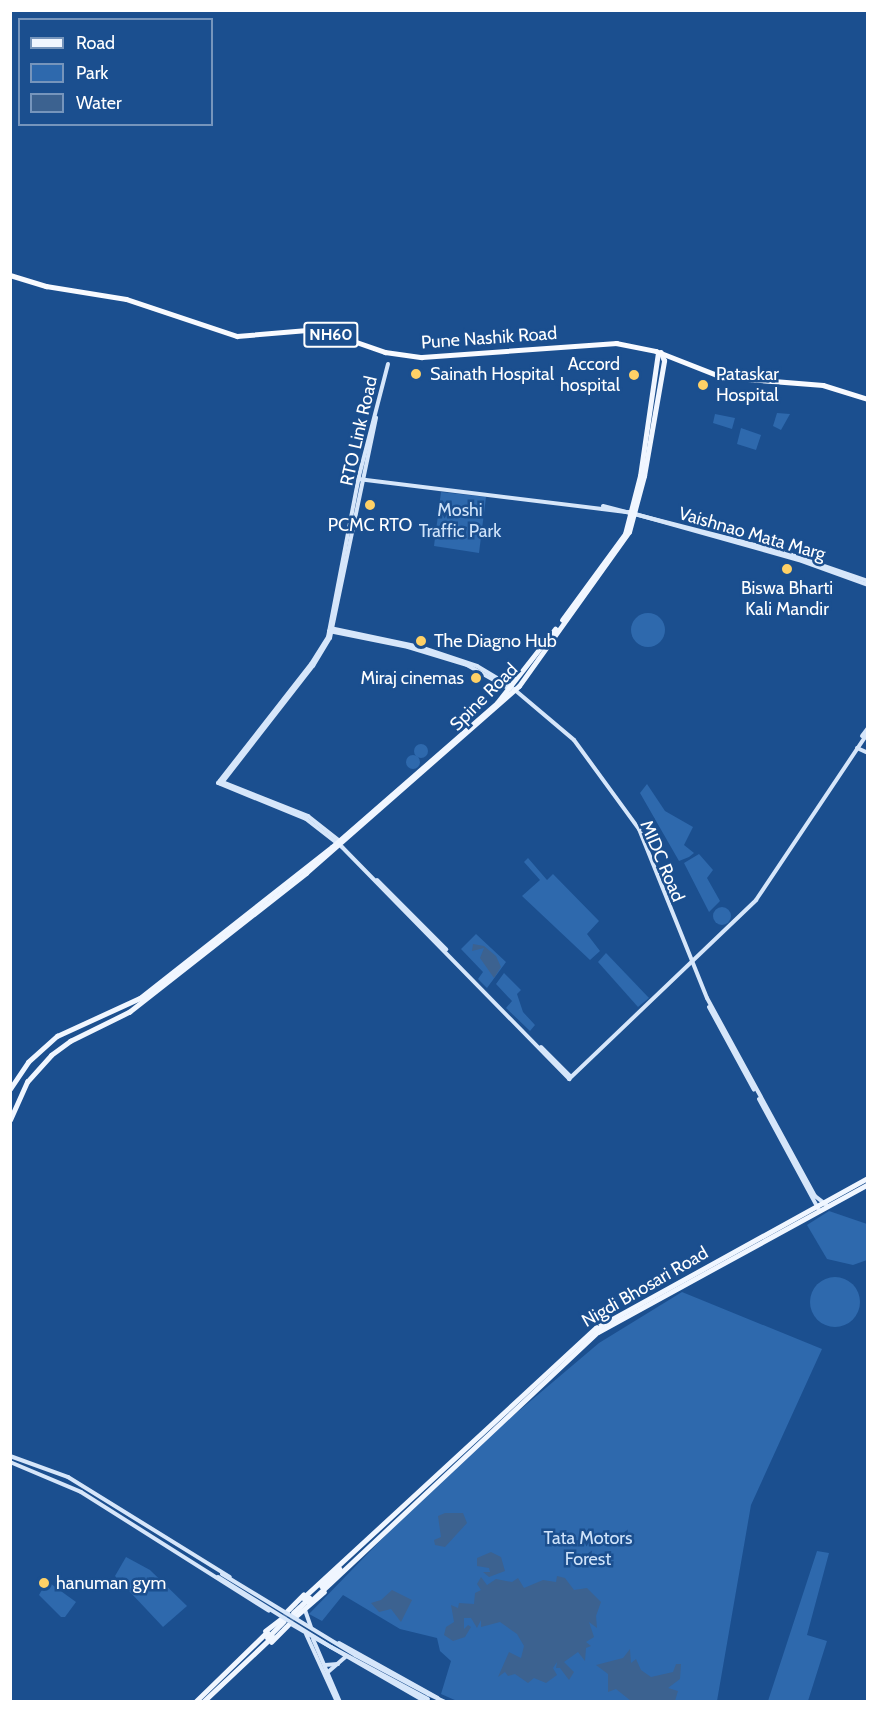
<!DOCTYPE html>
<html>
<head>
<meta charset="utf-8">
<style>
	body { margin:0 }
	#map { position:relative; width:878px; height:1712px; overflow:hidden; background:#1b4f8f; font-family:Cabin,sans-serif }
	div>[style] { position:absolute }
	.green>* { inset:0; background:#2e69ad }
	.round { border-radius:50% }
	.water>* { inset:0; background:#3c6290 }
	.primary-tunnel>* { height:4.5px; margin-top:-2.25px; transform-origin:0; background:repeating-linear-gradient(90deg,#3d69a0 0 4.5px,transparent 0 6.5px) }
	.secondary>* { height:4px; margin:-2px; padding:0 2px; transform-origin:2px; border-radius:2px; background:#d6e6fa }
	.primary>* { height:4.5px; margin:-2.25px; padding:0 2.25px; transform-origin:2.25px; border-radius:2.25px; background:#f0f6ff }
	.trunk>* { height:4.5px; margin:-2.25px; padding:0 2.25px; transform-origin:2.25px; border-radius:2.25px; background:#f8faff }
	.secondary-bridge>* { height:4px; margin:-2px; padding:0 2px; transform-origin:2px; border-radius:2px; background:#d6e6fa }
	.dots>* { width:16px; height:16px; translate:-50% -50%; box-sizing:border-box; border:3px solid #1b4f8f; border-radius:50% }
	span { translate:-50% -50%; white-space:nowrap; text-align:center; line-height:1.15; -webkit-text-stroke:5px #1b4f8f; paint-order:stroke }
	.shield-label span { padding:2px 4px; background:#1b4f8f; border:2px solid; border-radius:4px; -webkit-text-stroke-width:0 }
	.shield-label { font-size:16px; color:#fff; font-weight:700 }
	.street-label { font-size:18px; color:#fff }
	.poi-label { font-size:18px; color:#fff }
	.right { translate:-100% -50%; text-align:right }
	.left { translate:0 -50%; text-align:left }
	.park-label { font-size:18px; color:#cfe3fa }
	.frame { position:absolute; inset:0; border:12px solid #fff; pointer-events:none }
	.legend { position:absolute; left:18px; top:18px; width:195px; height:108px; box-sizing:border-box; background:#1b4f8f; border:2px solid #7695bc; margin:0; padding:8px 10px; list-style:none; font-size:18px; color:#fff }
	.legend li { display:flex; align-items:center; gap:12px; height:30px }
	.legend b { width:30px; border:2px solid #7695bc }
</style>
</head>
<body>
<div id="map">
	<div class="green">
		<i style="clip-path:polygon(777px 413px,790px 414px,781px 430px,773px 426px)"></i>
		<i style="clip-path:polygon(715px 414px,735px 418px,732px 429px,713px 423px)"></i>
		<i style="clip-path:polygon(741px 428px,761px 435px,756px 450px,737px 444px)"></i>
		<i style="clip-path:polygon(441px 492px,486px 497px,479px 553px,434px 546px)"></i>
		<i class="round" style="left:631px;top:613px;width:34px;height:34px"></i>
		<i class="round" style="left:414px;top:744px;width:14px;height:14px"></i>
		<i class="round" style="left:406px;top:755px;width:14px;height:14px"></i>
		<i style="clip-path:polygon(647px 784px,665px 811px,693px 827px,684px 845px,694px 853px,689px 857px,679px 861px,640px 793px)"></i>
		<i style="clip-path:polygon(699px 854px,713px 870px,707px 878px,720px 901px,709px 912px,684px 863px)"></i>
		<i style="clip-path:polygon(528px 858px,547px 880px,553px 874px,599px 921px,587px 934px,600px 951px,590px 960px,522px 896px,540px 880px,524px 862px)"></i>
		<i class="round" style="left:713px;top:907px;width:18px;height:18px"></i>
		<i style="clip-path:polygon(476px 934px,506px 962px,487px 988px,478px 979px,483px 972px,461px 949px)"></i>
		<i style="clip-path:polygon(606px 953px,649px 998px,638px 1007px,598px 962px)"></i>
		<i style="clip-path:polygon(504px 973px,521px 990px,517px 994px,523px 1012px,535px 1025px,530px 1031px,506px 1008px,512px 1001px,496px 984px)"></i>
		<i style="clip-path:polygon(829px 1211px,867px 1224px,867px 1260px,853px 1265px,827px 1259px,807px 1225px)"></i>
		<i class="round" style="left:810px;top:1277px;width:50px;height:50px"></i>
		<i style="clip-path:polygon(682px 1292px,822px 1349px,751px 1505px,717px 1701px,457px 1701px,441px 1694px,451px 1661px,440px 1651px,437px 1638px,400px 1629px,343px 1595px,322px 1621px,309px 1614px,417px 1503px,489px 1436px,599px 1343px)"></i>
		<i style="clip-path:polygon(817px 1551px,829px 1553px,807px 1635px,827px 1641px,808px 1701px,768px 1701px)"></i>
		<i style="clip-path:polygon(126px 1557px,150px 1570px,187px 1606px,163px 1627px,115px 1576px)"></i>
		<i style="clip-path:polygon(47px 1581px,76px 1602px,65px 1617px,61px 1617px,39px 1595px)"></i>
	</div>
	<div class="water">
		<i style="clip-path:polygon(473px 944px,484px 946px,496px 956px,501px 967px,494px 978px,480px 958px,484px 948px,472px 951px)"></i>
		<i style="clip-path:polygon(445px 1513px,463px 1513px,467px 1523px,445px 1547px,435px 1545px,434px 1540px,441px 1537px,438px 1516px)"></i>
		<i style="clip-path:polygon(491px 1552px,501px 1557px,505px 1571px,489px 1577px,483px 1572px,490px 1572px,489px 1568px,477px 1566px,477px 1558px)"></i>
		<i style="clip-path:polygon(557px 1576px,565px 1578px,574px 1590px,587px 1588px,601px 1602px,596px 1616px,597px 1628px,589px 1622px,594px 1637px,586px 1642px,591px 1646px,586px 1648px,585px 1661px,578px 1652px,564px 1662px,574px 1672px,569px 1680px,560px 1668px,556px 1668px,557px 1662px,553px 1668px,557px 1675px,546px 1683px,534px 1678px,528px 1683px,515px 1674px,508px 1676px,505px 1672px,498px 1677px,509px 1652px,521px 1658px,524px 1646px,517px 1634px,500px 1622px,481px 1627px,481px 1620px,477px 1628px,471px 1618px,464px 1618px,464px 1629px,468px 1625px,471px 1627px,465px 1637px,453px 1641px,444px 1635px,446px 1627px,454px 1622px,451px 1605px,458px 1608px,459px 1603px,474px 1604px,475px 1593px,481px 1590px,477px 1584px,481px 1577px,487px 1585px,496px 1579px,512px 1582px,518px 1578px,524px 1588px,543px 1580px,556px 1582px)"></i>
		<i style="clip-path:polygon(392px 1590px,412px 1600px,401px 1622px,391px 1609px,379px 1612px,371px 1603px,381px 1600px)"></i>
		<i style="clip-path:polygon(630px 1649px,631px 1663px,636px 1659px,641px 1670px,651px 1677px,673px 1672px,676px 1664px,681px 1664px,680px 1679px,668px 1688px,678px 1691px,675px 1701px,631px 1701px,616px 1689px,608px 1692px,608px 1674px,596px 1665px,623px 1658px)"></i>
	</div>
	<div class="primary-tunnel">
		<i style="left:280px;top:1620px;width:32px;rotate:-44deg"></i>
		<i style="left:272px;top:1637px;width:33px;rotate:-43deg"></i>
	</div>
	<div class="secondary">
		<i style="left:388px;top:364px;width:116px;rotate:104.5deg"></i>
		<i style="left:359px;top:476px;width:164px;rotate:100.9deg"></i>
		<i style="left:328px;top:637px;width:32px;rotate:122deg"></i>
		<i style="left:311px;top:664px;width:151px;rotate:128deg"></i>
		<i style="left:218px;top:783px;width:95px;rotate:22.2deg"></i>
		<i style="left:306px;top:819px;width:46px;rotate:37.9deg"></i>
		<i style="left:342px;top:847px;width:325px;rotate:45.6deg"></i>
		<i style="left:569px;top:1079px;width:259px;rotate:-43.7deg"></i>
		<i style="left:756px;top:900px;width:201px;rotate:-56.2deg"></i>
		<i style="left:358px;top:479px;width:272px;rotate:7deg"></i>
		<i style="left:628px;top:512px;width:181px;rotate:15.7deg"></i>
		<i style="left:802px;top:561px;width:70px;rotate:20deg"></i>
		<i style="left:603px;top:506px;width:189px;rotate:14.4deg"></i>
		<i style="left:786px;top:553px;width:87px;rotate:18.9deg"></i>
		<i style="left:330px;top:628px;width:92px;rotate:11.9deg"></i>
		<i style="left:420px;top:647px;width:60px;rotate:18.4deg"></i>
		<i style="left:477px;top:666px;width:37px;rotate:31deg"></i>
		<i style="left:509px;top:685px;width:85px;rotate:40.2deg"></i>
		<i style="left:574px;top:740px;width:110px;rotate:53.9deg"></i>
		<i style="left:639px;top:829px;width:182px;rotate:68.1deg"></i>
		<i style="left:707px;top:998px;width:226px;rotate:61.4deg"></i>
		<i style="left:815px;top:1196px;width:16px;rotate:38deg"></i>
		<i style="left:329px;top:631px;width:81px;rotate:11.4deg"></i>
		<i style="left:408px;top:647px;width:62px;rotate:17deg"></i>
		<i style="left:467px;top:665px;width:49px;rotate:29.2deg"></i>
		<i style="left:862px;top:736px;width:10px;rotate:-53deg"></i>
		<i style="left:857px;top:748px;width:12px;rotate:24deg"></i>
		<i style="left:220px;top:781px;width:95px;rotate:21.7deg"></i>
		<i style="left:308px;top:816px;width:42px;rotate:38.2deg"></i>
		<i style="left:221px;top:784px;width:150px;rotate:-52.1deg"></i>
		<i style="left:313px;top:666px;width:33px;rotate:-59deg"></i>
		<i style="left:330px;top:638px;width:225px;rotate:-78.2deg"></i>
		<i style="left:377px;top:880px;width:98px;rotate:45deg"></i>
		<i style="left:709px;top:1007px;width:94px;rotate:61.5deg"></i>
		<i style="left:541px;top:1047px;width:42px;rotate:45deg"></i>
		<i style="left:759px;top:1099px;width:124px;rotate:61.6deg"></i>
		<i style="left:10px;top:1456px;width:62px;rotate:19.9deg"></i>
		<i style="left:68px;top:1477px;width:190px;rotate:31.7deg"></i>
		<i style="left:10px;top:1462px;width:77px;rotate:22.9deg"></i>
		<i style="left:81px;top:1492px;width:222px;rotate:32.3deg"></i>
		<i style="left:305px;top:1610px;width:18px;rotate:71deg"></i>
		<i style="left:291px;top:1624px;width:156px;rotate:30deg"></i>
		<i style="left:313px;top:1639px;width:69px;rotate:66.8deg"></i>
		<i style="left:339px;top:1643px;width:113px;rotate:29.1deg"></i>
		<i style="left:325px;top:1665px;width:13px;rotate:-4deg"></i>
		<i style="left:328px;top:1672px;width:23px;rotate:-41deg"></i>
		<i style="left:428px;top:1694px;width:19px;rotate:25deg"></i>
	</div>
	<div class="primary">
		<i style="left:562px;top:620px;width:107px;rotate:-53.8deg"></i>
		<i style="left:625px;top:534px;width:60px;rotate:-75.5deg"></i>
		<i style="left:640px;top:476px;width:124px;rotate:-81.7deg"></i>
		<i style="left:10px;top:1089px;width:32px;rotate:-56deg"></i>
		<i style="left:28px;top:1062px;width:39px;rotate:-42deg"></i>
		<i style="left:57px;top:1036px;width:91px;rotate:-24.6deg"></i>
		<i style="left:140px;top:998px;width:244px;rotate:-38.2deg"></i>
		<i style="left:332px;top:847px;width:219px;rotate:-41.1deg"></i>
		<i style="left:497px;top:703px;width:94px;rotate:-51.9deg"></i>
		<i style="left:10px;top:1120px;width:42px;rotate:-65.9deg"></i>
		<i style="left:27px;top:1082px;width:36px;rotate:-48deg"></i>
		<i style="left:51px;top:1055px;width:24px;rotate:-36deg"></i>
		<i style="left:70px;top:1041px;width:66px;rotate:-26.2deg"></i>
		<i style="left:129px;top:1012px;width:225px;rotate:-38.1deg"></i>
		<i style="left:306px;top:873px;width:283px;rotate:-41.3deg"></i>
		<i style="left:519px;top:686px;width:189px;rotate:-54.5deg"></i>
		<i style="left:629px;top:532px;width:58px;rotate:-75deg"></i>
		<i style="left:644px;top:476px;width:117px;rotate:-80.1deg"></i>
		<i style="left:664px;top:361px;width:9px;rotate:-111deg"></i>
		<i style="left:321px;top:1586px;width:25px;rotate:-43deg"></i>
		<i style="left:303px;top:1598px;width:398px;rotate:-42.7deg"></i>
		<i style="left:596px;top:1328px;width:311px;rotate:-28.9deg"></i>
		<i style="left:309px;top:1603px;width:396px;rotate:-43.2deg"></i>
		<i style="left:598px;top:1332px;width:308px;rotate:-28.7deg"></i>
		<i style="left:287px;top:1611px;width:23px;rotate:-45deg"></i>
		<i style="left:293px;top:1613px;width:22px;rotate:-43deg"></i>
		<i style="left:295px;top:1617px;width:38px;rotate:-41deg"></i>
		<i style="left:265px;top:1631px;width:20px;rotate:-37deg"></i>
		<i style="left:267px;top:1638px;width:23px;rotate:-45deg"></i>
		<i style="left:271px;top:1642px;width:24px;rotate:-45deg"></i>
		<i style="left:195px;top:1702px;width:100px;rotate:-44.2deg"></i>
		<i style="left:203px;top:1702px;width:95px;rotate:-43.3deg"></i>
	</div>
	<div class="trunk">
		<i style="left:10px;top:275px;width:38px;rotate:17deg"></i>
		<i style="left:46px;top:286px;width:81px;rotate:9.2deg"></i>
		<i style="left:126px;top:299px;width:117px;rotate:18.4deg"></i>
		<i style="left:237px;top:336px;width:82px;rotate:-4.9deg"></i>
		<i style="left:319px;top:329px;width:70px;rotate:19.2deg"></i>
		<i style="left:385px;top:352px;width:37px;rotate:8deg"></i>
		<i style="left:422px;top:357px;width:195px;rotate:-4.1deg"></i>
		<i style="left:616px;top:343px;width:41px;rotate:11.3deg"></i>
		<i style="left:656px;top:351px;width:71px;rotate:21.5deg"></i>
		<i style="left:722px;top:377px;width:101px;rotate:4.5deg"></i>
		<i style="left:823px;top:385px;width:47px;rotate:17.3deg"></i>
	</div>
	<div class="secondary-bridge">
		<i style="left:222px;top:1574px;width:156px;rotate:31.3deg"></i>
		<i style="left:355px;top:1655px;width:83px;rotate:28.1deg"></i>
		<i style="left:218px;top:1577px;width:133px;rotate:31.8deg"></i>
		<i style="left:331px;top:1647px;width:110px;rotate:28.2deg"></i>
		<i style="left:306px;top:1634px;width:75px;rotate:65.5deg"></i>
	</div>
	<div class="dots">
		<i style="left:416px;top:374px;background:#ffd166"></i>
		<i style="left:634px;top:375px;background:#ffd166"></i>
		<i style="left:703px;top:385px;background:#ffd166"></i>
		<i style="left:370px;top:505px;background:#ffd166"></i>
		<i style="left:787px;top:569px;background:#ffd166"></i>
		<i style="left:421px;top:641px;background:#ffd166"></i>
		<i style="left:476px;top:678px;background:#ffd166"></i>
		<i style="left:44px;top:1583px;background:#ffd166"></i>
	</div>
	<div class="shield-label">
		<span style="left:331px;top:335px">NH60</span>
	</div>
	<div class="street-label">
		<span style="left:489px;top:338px;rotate:-4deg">Pune Nashik Road</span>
		<span style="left:359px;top:431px;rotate:-77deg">RTO Link Road</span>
		<span style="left:752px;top:534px;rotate:16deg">Vaishnao Mata Marg</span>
		<span style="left:484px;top:697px;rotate:-45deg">Spine Road</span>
		<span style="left:662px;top:861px;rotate:67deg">MIDC Road</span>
		<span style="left:645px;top:1287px;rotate:-30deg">Nigdi Bhosari Road</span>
	</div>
	<div class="poi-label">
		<span class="right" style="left:620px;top:375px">Accord<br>hospital</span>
		<span class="left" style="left:430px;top:374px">Sainath Hospital</span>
		<span class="left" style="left:716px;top:385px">Pataskar<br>Hospital</span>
		<span style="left:370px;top:525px">PCMC RTO</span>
		<span style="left:787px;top:599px">Biswa Bharti<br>Kali Mandir</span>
		<span class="left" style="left:434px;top:641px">The Diagno Hub</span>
		<span class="right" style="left:464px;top:678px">Miraj cinemas</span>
		<span class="left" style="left:56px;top:1583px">hanuman gym</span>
	</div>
	<div class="park-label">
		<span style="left:460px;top:521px">Moshi<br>Traffic Park</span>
		<span style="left:588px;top:1549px">Tata Motors<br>Forest</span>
	</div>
	<div class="frame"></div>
	<ul class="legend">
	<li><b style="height:8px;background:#f0f6ff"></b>Road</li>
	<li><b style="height:16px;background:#2e69ad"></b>Park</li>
	<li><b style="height:16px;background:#3c6290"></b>Water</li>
	</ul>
</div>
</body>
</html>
